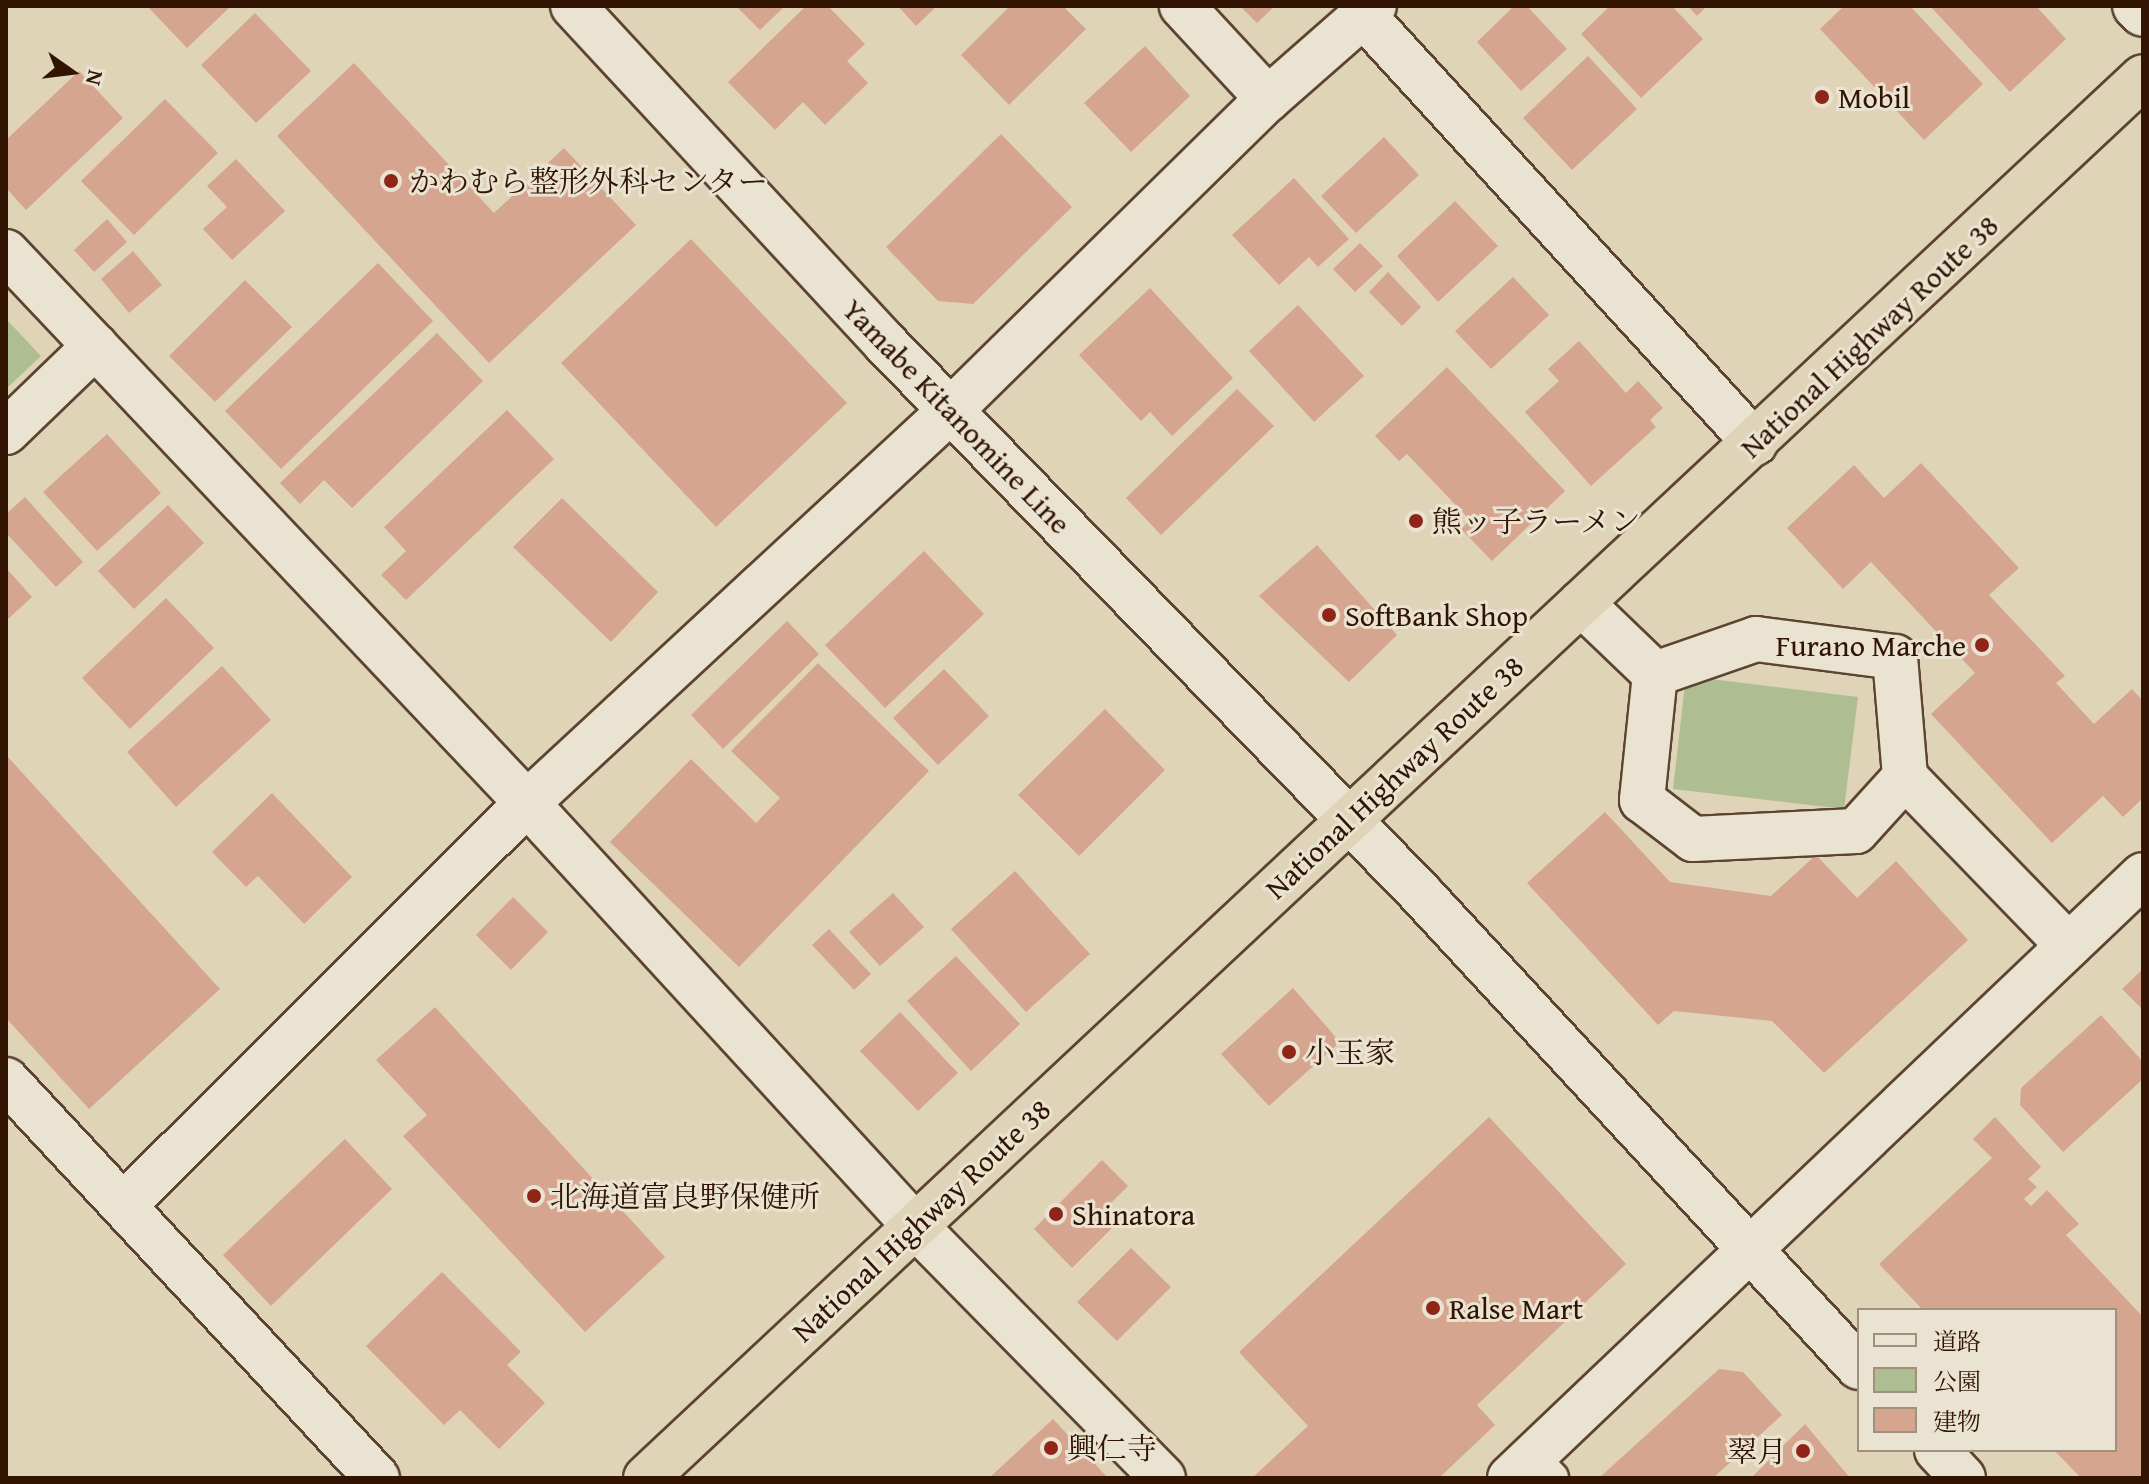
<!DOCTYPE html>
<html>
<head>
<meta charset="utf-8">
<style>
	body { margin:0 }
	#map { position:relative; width:2149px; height:1484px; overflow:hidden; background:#dfd4b8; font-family:"Gentium Book Plus","Noto Serif JP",serif }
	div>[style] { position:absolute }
	.green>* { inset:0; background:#aebd92 }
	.building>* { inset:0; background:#d6a58f }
	.roads { filter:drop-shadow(2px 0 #5c4430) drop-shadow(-2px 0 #5c4430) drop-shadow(0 2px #5c4430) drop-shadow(0 -2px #5c4430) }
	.lane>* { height:32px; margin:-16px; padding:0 16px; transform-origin:16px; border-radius:16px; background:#eae3d1 }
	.street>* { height:44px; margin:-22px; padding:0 22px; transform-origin:22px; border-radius:22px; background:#eae3d1 }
	.secondary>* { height:44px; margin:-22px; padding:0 22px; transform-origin:22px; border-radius:22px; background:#eae3d1 }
	.highway>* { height:44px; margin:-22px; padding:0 22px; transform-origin:22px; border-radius:22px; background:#dfd4b8 }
	.dots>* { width:22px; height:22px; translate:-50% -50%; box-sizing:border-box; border:4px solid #eae3d1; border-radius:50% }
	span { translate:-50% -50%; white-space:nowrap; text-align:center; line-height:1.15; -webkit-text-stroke:6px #eae3d1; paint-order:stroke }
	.poi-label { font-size:30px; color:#311402 }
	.left { translate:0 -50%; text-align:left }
	.right { translate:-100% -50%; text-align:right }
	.street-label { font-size:30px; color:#311402 }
	.frame { position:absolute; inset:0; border:8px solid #311402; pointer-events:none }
	.legend { position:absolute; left:1857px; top:1308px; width:260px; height:144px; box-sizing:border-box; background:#eae3d1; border:2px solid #a0907e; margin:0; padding:10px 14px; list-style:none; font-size:24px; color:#311402 }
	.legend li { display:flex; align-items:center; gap:16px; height:40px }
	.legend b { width:40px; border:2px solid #a0907e }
	.north { position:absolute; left:32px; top:32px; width:80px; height:80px; -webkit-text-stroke:6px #eae3d1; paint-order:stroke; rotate:104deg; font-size:22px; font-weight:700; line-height:32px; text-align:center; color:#311402 }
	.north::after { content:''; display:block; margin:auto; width:28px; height:36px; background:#311402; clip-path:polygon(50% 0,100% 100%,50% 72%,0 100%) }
</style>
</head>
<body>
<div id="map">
	<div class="green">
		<i style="clip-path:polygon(6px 319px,41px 356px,6px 389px)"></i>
		<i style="clip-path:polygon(1686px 676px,1858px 697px,1844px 809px,1673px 789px)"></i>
	</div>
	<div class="building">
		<i style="clip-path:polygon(147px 6px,231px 6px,187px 48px)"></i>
		<i style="clip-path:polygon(736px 6px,785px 6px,760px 30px)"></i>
		<i style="clip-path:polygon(806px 6px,828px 6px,865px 44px,847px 61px,868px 83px,825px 125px,803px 102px,775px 130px,728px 82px)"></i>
		<i style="clip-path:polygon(898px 6px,937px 6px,916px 26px)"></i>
		<i style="clip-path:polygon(1010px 6px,1063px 6px,1086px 29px,1009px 105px,961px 55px)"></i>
		<i style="clip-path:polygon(1240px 6px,1275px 6px,1257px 23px)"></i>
		<i style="clip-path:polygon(1514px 6px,1527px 6px,1567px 49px,1521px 91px,1477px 42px)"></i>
		<i style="clip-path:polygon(1610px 6px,1672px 6px,1703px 39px,1641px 98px,1581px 34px)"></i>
		<i style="clip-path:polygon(1688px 6px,1707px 6px,1697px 16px)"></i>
		<i style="clip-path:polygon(1844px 6px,1910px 6px,1983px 84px,1924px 140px,1820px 29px)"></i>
		<i style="clip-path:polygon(1930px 6px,2036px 6px,2066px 39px,2010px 92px)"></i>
		<i style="clip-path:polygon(255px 13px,311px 71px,256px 123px,201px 65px)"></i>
		<i style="clip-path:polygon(1145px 46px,1190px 96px,1131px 152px,1084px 103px)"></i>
		<i style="clip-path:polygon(1588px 56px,1637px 109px,1572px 170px,1523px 118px)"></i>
		<i style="clip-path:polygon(354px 63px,494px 213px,564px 148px,636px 225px,489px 363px,277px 136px)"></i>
		<i style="clip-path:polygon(79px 71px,123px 118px,26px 210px,6px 188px,6px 140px)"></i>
		<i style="clip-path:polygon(165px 99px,218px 153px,134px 235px,81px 181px)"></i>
		<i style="clip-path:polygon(1001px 134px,1072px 207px,973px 304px,938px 301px,886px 247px)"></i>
		<i style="clip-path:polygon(1384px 137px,1419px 175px,1356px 233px,1321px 196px)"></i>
		<i style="clip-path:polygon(236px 159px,285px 211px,232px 260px,203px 229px,227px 207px,207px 186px)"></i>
		<i style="clip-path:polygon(1294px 178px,1349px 239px,1318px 267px,1309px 257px,1279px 285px,1232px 235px)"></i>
		<i style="clip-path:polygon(1455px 201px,1498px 246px,1438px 302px,1397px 256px)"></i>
		<i style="clip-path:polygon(107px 219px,127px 242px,94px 272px,74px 250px)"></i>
		<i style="clip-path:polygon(691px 239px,847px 403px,716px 527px,561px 363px)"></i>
		<i style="clip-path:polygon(1360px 243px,1383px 266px,1355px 292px,1333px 269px)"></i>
		<i style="clip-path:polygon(133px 251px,162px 285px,129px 313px,101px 279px)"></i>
		<i style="clip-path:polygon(378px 263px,433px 321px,281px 469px,225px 411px)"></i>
		<i style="clip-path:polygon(1388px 272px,1421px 307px,1402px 326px,1369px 292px)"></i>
		<i style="clip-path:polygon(1513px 277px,1549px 315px,1491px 369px,1455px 331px)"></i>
		<i style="clip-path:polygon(245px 280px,292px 327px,215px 402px,169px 356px)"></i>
		<i style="clip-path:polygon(1150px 288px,1233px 378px,1172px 436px,1150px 412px,1141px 421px,1079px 355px)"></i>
		<i style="clip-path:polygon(1298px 305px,1364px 376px,1314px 422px,1249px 351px)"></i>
		<i style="clip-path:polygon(437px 333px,483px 381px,352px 508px,324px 480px,300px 504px,280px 483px)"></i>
		<i style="clip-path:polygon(1579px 341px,1626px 393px,1638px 381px,1663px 408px,1650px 420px,1656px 427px,1591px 486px,1525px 412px,1559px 381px,1548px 369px)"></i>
		<i style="clip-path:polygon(1447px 367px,1565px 491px,1492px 561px,1461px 529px,1470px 520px,1407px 454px,1399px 461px,1375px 436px)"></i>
		<i style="clip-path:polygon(1237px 389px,1274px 426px,1161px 535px,1126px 498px)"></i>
		<i style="clip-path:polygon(507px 410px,554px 459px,406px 600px,381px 575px,406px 551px,384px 527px)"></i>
		<i style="clip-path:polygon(107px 434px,161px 493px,97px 551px,43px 492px)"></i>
		<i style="clip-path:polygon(1921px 463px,2019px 568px,1989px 595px,2065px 676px,2056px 683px,2094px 724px,2132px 689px,2143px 701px,2143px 798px,2123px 817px,2103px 796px,2052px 843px,1931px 714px,1975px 673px,1871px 562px,1843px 589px,1787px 528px,1854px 465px,1884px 498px)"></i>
		<i style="clip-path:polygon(25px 497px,83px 562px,56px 587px,6px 533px,6px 514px)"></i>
		<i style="clip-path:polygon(562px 498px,658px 592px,611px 642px,513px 547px)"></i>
		<i style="clip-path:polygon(168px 505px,204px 543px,134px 609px,98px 571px)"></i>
		<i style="clip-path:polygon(1317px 545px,1397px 635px,1349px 682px,1259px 596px)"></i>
		<i style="clip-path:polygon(924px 551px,984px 614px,885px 708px,825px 645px)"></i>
		<i style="clip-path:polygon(6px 568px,32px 597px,6px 621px)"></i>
		<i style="clip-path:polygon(166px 598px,214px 648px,130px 729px,82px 678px)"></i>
		<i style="clip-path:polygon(787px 621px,819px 654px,723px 749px,691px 715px)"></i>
		<i style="clip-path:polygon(818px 663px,929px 771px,739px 967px,610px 842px,691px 759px,756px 823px,780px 798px,731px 751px)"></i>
		<i style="clip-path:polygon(222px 666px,271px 720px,176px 807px,127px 752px)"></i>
		<i style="clip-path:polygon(944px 669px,989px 716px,938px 765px,893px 718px)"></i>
		<i style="clip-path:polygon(1105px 709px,1165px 770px,1079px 856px,1018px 795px)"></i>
		<i style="clip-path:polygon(6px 755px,220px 989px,89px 1109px,6px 1018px)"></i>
		<i style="clip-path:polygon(272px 793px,352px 877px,304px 924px,258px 876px,246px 887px,212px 852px)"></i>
		<i style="clip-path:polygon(1605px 812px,1670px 882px,1771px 896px,1816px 855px,1857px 898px,1896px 861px,1968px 940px,1824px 1073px,1772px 1021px,1674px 1011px,1658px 1025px,1527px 883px)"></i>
		<i style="clip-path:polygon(1015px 871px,1090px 954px,1026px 1012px,951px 929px)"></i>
		<i style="clip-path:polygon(893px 893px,924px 927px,880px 966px,849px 932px)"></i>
		<i style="clip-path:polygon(513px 897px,548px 932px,511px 970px,476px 935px)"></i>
		<i style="clip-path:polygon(829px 929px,871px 974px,854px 990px,812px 945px)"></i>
		<i style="clip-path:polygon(956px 956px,1020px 1024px,971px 1071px,907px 1001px)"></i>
		<i style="clip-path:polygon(2143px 969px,2143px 1010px,2122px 989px)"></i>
		<i style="clip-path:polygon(1293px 988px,1340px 1042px,1269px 1106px,1221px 1054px)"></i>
		<i style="clip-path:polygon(435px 1007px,665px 1257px,585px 1332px,403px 1136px,427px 1115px,376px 1060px)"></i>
		<i style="clip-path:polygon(900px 1012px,958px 1073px,918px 1111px,860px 1051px)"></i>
		<i style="clip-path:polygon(2101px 1015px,2143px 1062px,2143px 1079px,2063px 1152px,2020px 1105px,2021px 1088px)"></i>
		<i style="clip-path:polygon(1489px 1117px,1626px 1264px,1477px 1405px,1495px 1425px,1439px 1478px,1252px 1478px,1308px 1426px,1239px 1352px)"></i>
		<i style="clip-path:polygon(1995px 1117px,2041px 1167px,2028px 1179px,2037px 1187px,2024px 1199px,2031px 1206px,2047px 1190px,2079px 1224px,2066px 1235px,2143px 1317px,2143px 1478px,2081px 1478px,2054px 1450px,2115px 1450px,2115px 1310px,1923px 1310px,1879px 1264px,1992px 1158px,1973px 1139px)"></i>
		<i style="clip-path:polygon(345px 1139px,392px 1189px,271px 1306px,223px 1255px)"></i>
		<i style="clip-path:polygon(1102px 1160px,1128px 1186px,1107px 1207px,1120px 1220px,1072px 1268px,1034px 1229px)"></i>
		<i style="clip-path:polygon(1131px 1248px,1171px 1287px,1117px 1341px,1077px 1302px)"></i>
		<i style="clip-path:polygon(442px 1272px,521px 1352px,507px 1365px,545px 1403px,499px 1449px,460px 1410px,444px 1425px,366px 1346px)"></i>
		<i style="clip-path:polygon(1719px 1369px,1743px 1372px,1782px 1415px,1713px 1478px,1599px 1478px)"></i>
		<i style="clip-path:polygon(1053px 1419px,1108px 1478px,989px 1478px)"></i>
		<i style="clip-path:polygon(1805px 1424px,1850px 1478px,1751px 1478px)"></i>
	</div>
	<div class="roads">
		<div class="lane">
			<i style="left:1532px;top:1457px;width:29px;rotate:46deg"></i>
		</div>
		<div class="street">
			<i style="left:2135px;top:6px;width:11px;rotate:45deg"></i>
			<i style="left:1364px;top:16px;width:579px;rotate:47.52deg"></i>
			<i style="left:1268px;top:99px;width:141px;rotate:-41.3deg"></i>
			<i style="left:6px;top:252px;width:758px;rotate:46.6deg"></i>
			<i style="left:527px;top:803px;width:569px;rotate:135.07deg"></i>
			<i style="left:6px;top:432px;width:124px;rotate:-44deg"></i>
			<i style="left:1581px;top:603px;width:103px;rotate:43.8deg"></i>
			<i style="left:1655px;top:674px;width:107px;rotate:-19.1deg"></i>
			<i style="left:1756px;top:639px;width:140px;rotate:7.4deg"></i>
			<i style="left:1895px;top:657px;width:120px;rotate:85.2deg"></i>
			<i style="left:1905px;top:777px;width:235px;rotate:45.9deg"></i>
			<i style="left:1655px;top:674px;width:127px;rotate:95.9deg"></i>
			<i style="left:1642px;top:800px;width:64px;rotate:37.4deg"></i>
			<i style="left:1693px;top:839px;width:163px;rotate:-2.8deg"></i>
			<i style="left:1856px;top:831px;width:73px;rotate:-47.8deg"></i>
			<i style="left:6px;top:1080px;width:544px;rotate:47.01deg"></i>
			<i style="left:1163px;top:1478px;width:354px;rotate:-134.5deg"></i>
			<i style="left:915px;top:1226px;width:574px;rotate:-132.53deg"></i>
			<i style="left:527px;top:803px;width:578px;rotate:-42.83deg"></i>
			<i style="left:951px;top:410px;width:444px;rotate:-44.5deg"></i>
			<i style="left:1268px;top:99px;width:127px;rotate:-132.8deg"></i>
		</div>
		<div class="secondary">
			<i style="left:573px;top:6px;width:461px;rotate:47.2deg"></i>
			<i style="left:886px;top:344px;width:766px;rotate:45.79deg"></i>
			<i style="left:1420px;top:893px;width:646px;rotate:47.2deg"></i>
			<i style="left:1937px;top:1450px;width:38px;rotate:47deg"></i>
			<i style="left:1510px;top:1478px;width:874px;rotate:-43.61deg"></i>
		</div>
		<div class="highway">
			<i style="left:646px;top:1478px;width:2050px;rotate:-43.1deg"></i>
		</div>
	</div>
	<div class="dots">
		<i style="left:1822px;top:97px;background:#8f2418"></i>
		<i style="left:391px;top:181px;background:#8f2418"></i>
		<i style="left:1416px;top:521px;background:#8f2418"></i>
		<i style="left:1329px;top:615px;background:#8f2418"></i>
		<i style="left:1982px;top:645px;background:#8f2418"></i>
		<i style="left:1289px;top:1052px;background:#8f2418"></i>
		<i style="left:534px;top:1196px;background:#8f2418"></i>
		<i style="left:1056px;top:1214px;background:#8f2418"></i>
		<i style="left:1433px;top:1308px;background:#8f2418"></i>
		<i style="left:1051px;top:1448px;background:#8f2418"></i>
		<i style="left:1803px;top:1451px;background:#8f2418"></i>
	</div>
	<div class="poi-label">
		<span class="left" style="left:1838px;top:97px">Mobil</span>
		<span class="left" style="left:409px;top:181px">かわむら整形外科センター</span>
		<span class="left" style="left:1432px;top:521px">熊ッ子ラーメン</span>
		<span class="left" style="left:1345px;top:615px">SoftBank Shop</span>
		<span class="right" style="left:1966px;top:645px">Furano Marche</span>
		<span class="left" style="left:1305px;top:1052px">小玉家</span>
		<span class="left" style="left:550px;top:1196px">北海道富良野保健所</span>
		<span class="left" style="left:1072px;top:1214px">Shinatora</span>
		<span class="left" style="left:1449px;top:1308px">Ralse Mart</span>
		<span class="left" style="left:1067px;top:1448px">興仁寺</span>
		<span class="right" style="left:1787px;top:1451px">翠月</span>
	</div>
	<div class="street-label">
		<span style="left:1869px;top:336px;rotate:-43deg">National Highway Route 38</span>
		<span style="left:957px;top:416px;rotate:46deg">Yamabe Kitanomine Line</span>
		<span style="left:1394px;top:777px;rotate:-43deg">National Highway Route 38</span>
		<span style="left:921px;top:1220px;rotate:-43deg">National Highway Route 38</span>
	</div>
	<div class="frame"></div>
	<ul class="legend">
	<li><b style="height:10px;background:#eae3d1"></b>道路</li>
	<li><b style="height:22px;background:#aebd92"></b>公園</li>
	<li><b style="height:22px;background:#d6a58f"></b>建物</li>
	</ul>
	<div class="north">N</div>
</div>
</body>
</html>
